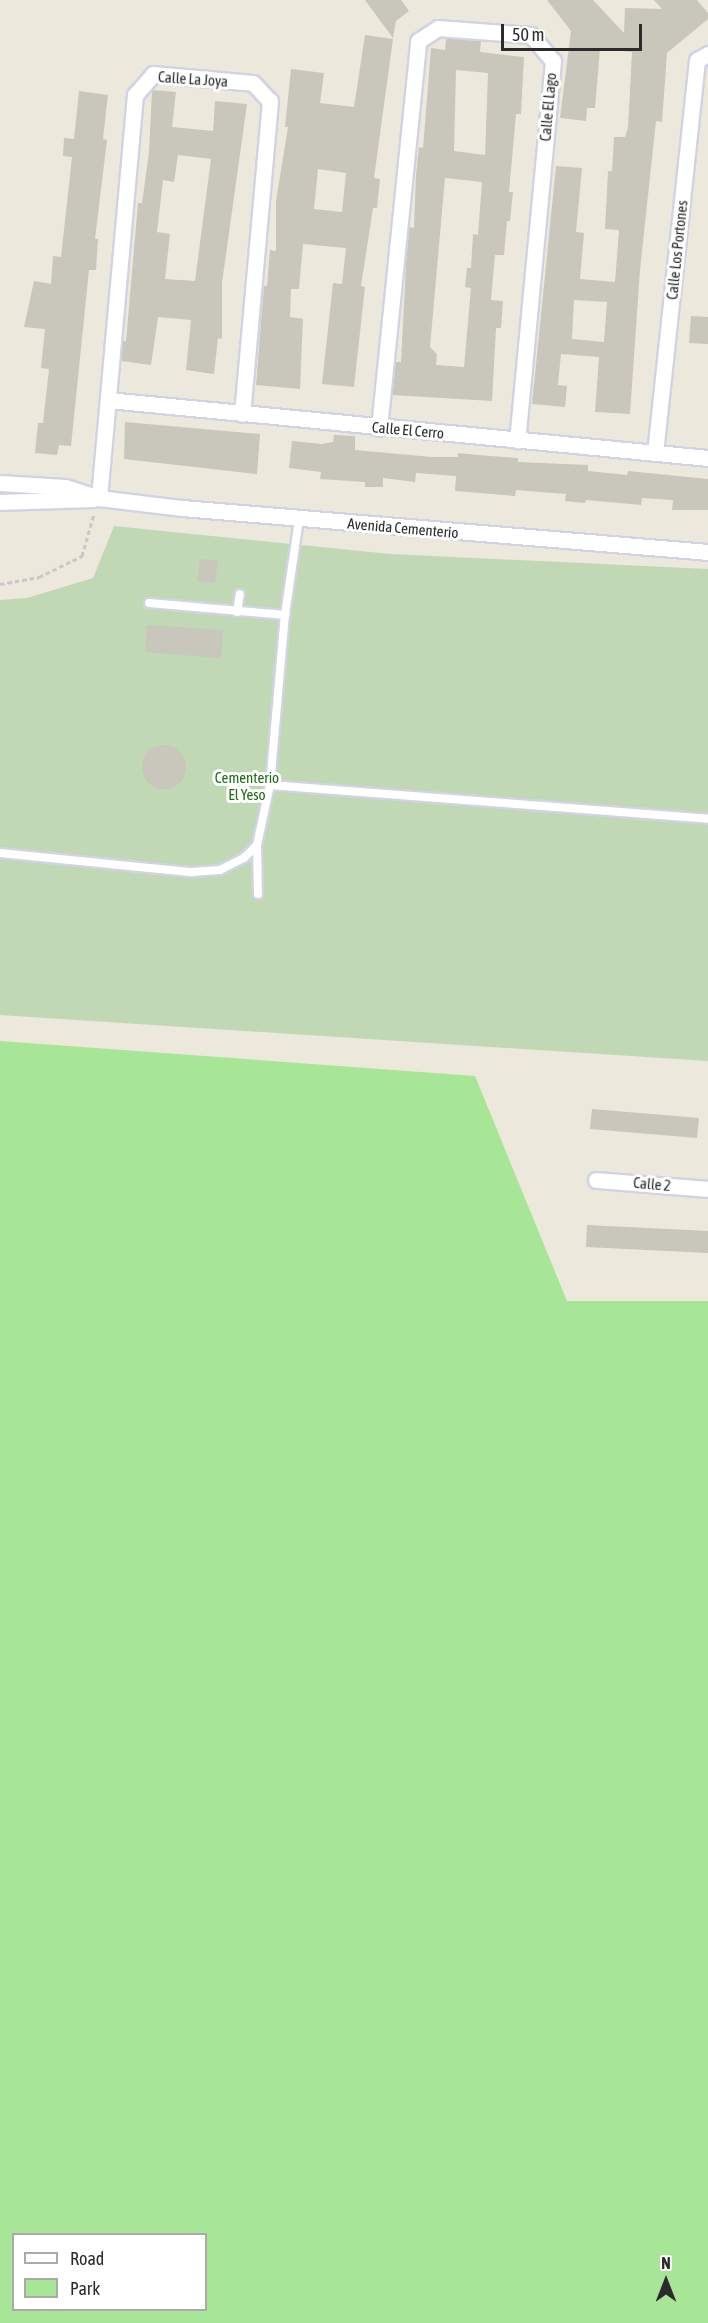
<!DOCTYPE html>
<html>
<head>
<meta charset="utf-8">
<style>
	body { margin:0 }
	#map { position:relative; width:708px; height:2323px; overflow:hidden; background:#ede8dc; font-family:"Asap Condensed",sans-serif }
	div>[style] { position:absolute }
	.green>* { inset:0; background:#a8e697 }
	.cemetery>* { inset:0; background:#c0d8b3 }
	.building>* { inset:0; background:#c9c6bb }
	.round { border-radius:50% }
	.path>* { height:3px; margin-top:-1.5px; transform-origin:0; background:repeating-linear-gradient(90deg,#c8c8c8 0 4.5px,transparent 0 7.5px) }
	.roads { filter:drop-shadow(2px 0 #d1d3e4) drop-shadow(-2px 0 #d1d3e4) drop-shadow(0 2px #d1d3e4) drop-shadow(0 -2px #d1d3e4) }
	.service>* { height:8px; margin:-4px; padding:0 4px; transform-origin:4px; border-radius:4px; background:#fff }
	.minor>* { height:15px; margin:-7.5px; padding:0 7.5px; transform-origin:7.5px; border-radius:7.5px; background:#fff }
	span { translate:-50% -50%; white-space:nowrap; text-align:center; line-height:1.15; -webkit-text-stroke:6px #fff; paint-order:stroke }
	.street-label { font-size:15px; color:#2b2b2b }
	.park-label { font-size:15px; color:#1f6b18 }
	.legend { position:absolute; left:12px; top:2233px; width:195px; height:78px; box-sizing:border-box; background:#fff; border:2px solid #aaa; margin:0; padding:8px 10px; list-style:none; font-size:18px; color:#2b2b2b }
	.legend li { display:flex; align-items:center; gap:12px; height:30px }
	.legend b { width:30px; border:2px solid #aaa }
	.north { position:absolute; left:636px; top:2251px; width:60px; height:60px; -webkit-text-stroke:4px #fff; paint-order:stroke; rotate:0deg; font-size:16px; font-weight:700; line-height:24px; text-align:center; color:#2b2b2b }
	.north::after { content:''; display:block; margin:auto; width:21px; height:27px; background:#2b2b2b; clip-path:polygon(50% 0,100% 100%,50% 72%,0 100%) }
	.scale { position:absolute; left:501px; top:24px; width:141px; height:27px; box-sizing:border-box; border:3px solid #2b2b2b; border-top:0; padding-left:8px; font-size:18px; line-height:21px; white-space:nowrap; color:#2b2b2b; -webkit-text-stroke:4px #fff; paint-order:stroke }
</style>
</head>
<body>
<div id="map">
	<div class="green">
		<i style="clip-path:polygon(evenodd,0 1041px,475px 1076px,567px 1301px,708px 1301px,708px 2323px,0 2323px,0 1041px,14px 2234px,206px 2234px,206px 2310px,14px 2310px,14px 2234px)"></i>
	</div>
	<div class="cemetery">
		<i style="clip-path:polygon(114px 526px,390px 554px,708px 569px,708px 1061px,0 1015px,0 600px,27px 598px,93px 578px)"></i>
	</div>
	<div class="building">
		<i style="clip-path:polygon(365px 0,401px 0,409px 11px,396px 21px,393px 38px)"></i>
		<i style="clip-path:polygon(evenodd,547px 0,593px 0,624px 33px,625px 8px,662px 9px,654px 0,697px 0,708px 13px,708px 19px,667px 53px,662px 122px,656px 121px,640px 270px,630px 414px,595px 412px,599px 357px,561px 354px,558px 385px,567px 386px,565px 407px,532px 404px,556px 166px,582px 168px,576px 232px,584px 233px,580px 279px,615px 282px,619px 230px,605px 229px,608px 171px,612px 171px,614px 137px,625px 137px,628px 128px,632px 52px,600px 49px,595px 108px,587px 108px,586px 121px,560px 118px,571px 31px,547px 0,574px 300px,607px 302px,604px 342px,572px 339px,574px 300px)"></i>
		<i style="clip-path:polygon(evenodd,365px 35px,393px 39px,374px 178px,380px 179px,377px 208px,373px 208px,361px 286px,365px 287px,354px 387px,322px 384px,333px 283px,342px 284px,346px 248px,303px 244px,299px 289px,291px 289px,290px 317px,303px 319px,300px 389px,256px 385px,264px 286px,267px 286px,270px 250px,276px 251px,276px 201px,288px 127px,285px 127px,291px 69px,324px 73px,320px 103px,354px 107px,365px 35px,318px 169px,346px 173px,342px 212px,314px 209px,318px 169px)"></i>
		<i style="clip-path:polygon(evenodd,446px 38px,481px 41px,480px 52px,524px 57px,521px 114px,516px 114px,509px 192px,513px 192px,510px 221px,507px 221px,504px 255px,495px 255px,491px 300px,503px 301px,501px 328px,496px 328px,492px 401px,392px 395px,395px 362px,401px 362px,407px 246px,409px 227px,414px 228px,416px 175px,419px 147px,423px 148px,431px 48px,445px 50px,446px 38px,456px 70px,488px 73px,485px 155px,454px 151px,456px 70px,446px 38px,445px 178px,482px 182px,478px 235px,473px 234px,471px 268px,467px 268px,465px 287px,471px 288px,464px 367px,436px 365px,437px 354px,430px 347px,445px 178px)"></i>
		<i style="clip-path:polygon(evenodd,152px 90px,176px 92px,172px 127px,213px 131px,215px 101px,247px 104px,222px 283px,222px 339px,218px 338px,214px 374px,186px 370px,191px 320px,158px 317px,151px 365px,121px 361px,123px 341px,126px 341px,138px 203px,142px 203px,149px 152px,152px 90px,178px 155px,211px 159px,195px 281px,165px 279px,170px 234px,157px 232px,163px 180px,174px 182px,178px 155px)"></i>
		<i style="clip-path:polygon(79px 91px,108px 95px,103px 139px,107px 140px,95px 239px,98px 239px,96px 270px,89px 270px,71px 446px,59px 445px,57px 455px,35px 453px,38px 423px,43px 423px,49px 369px,41px 368px,45px 329px,24px 327px,34px 281px,51px 284px,53px 256px,61px 257px,72px 157px,63px 156px,64px 138px,74px 139px)"></i>
		<i style="clip-path:polygon(691px 316px,708px 317px,708px 344px,689px 343px)"></i>
		<i style="clip-path:polygon(125px 422px,260px 434px,257px 474px,124px 459px)"></i>
		<i style="clip-path:polygon(334px 435px,355px 436px,355px 450px,432px 457px,458px 457px,458px 453px,490px 456px,518px 458px,518px 462px,588px 465px,588px 471px,627px 475px,628px 471px,708px 479px,708px 510px,672px 510px,673px 500px,642px 498px,641px 505px,586px 500px,585px 503px,565px 501px,566px 494px,516px 490px,515px 496px,455px 491px,456px 476px,416px 473px,415px 482px,383px 478px,383px 487px,365px 487px,365px 482px,320px 479px,321px 472px,289px 468px,292px 441px,322px 444px,333px 442px)"></i>
		<i style="clip-path:polygon(200px 559px,218px 561px,215px 583px,197px 581px)"></i>
		<i style="clip-path:polygon(147px 625px,223px 630px,221px 658px,145px 652px)"></i>
		<i class="round" style="left:142px;top:745px;width:44px;height:44px"></i>
		<i style="clip-path:polygon(592px 1109px,699px 1118px,697px 1138px,590px 1129px)"></i>
		<i style="clip-path:polygon(587px 1225px,708px 1231px,708px 1253px,586px 1247px)"></i>
	</div>
	<div class="path">
		<i style="left:0;top:584px;width:40px;rotate:-10deg"></i>
		<i style="left:39px;top:577px;width:48px;rotate:-26deg"></i>
		<i style="left:82px;top:556px;width:44px;rotate:-74.1deg"></i>
	</div>
	<div class="roads">
		<div class="service">
			<i style="left:149px;top:603px;width:137px;rotate:5deg"></i>
			<i style="left:237px;top:612px;width:18px;rotate:-81deg"></i>
			<i style="left:270px;top:785px;width:439px;rotate:4.4deg"></i>
			<i style="left:0;top:853px;width:193px;rotate:5.7deg"></i>
			<i style="left:192px;top:872px;width:28px;rotate:-4deg"></i>
			<i style="left:220px;top:870px;width:27px;rotate:-27deg"></i>
			<i style="left:244px;top:858px;width:18px;rotate:-45deg"></i>
			<i style="left:258px;top:894px;width:49px;rotate:-91.2deg"></i>
			<i style="left:257px;top:845px;width:61px;rotate:-77.8deg"></i>
			<i style="left:270px;top:785px;width:171px;rotate:-85deg"></i>
			<i style="left:285px;top:615px;width:97px;rotate:-81.7deg"></i>
		</div>
		<div class="minor">
			<i style="left:108px;top:400px;width:603px;rotate:5.52deg"></i>
			<i style="left:379px;top:428px;width:389px;rotate:-84.2deg"></i>
			<i style="left:418px;top:41px;width:24px;rotate:-33deg"></i>
			<i style="left:438px;top:28px;width:93px;rotate:4.3deg"></i>
			<i style="left:531px;top:35px;width:34px;rotate:50deg"></i>
			<i style="left:553px;top:61px;width:381px;rotate:95.4deg"></i>
			<i style="left:655px;top:453px;width:395px;rotate:-83.9deg"></i>
			<i style="left:697px;top:60px;width:13px;rotate:-29deg"></i>
			<i style="left:0;top:483px;width:65px;rotate:3.5deg"></i>
			<i style="left:65px;top:487px;width:36px;rotate:18deg"></i>
			<i style="left:99px;top:498px;width:84px;rotate:6.9deg"></i>
			<i style="left:182px;top:508px;width:528px;rotate:4.78deg"></i>
			<i style="left:99px;top:498px;width:405px;rotate:-84.9deg"></i>
			<i style="left:135px;top:95px;width:28px;rotate:-49deg"></i>
			<i style="left:153px;top:74px;width:100px;rotate:5.1deg"></i>
			<i style="left:253px;top:83px;width:25px;rotate:47deg"></i>
			<i style="left:270px;top:101px;width:314px;rotate:95.1deg"></i>
			<i style="left:0;top:502px;width:93px;rotate:-1.8deg"></i>
			<i style="left:596px;top:1180px;width:112px;rotate:4.6deg"></i>
		</div>
	</div>
	<div class="street-label">
		<span style="left:193px;top:79px;rotate:4deg">Calle La Joya</span>
		<span style="left:548px;top:107px;rotate:-85deg">Calle El Lago</span>
		<span style="left:677px;top:250px;rotate:-84deg">Calle Los Portones</span>
		<span style="left:408px;top:430px;rotate:5deg">Calle El Cerro</span>
		<span style="left:403px;top:528px;rotate:5deg">Avenida Cementerio</span>
		<span style="left:652px;top:1184px;rotate:5deg">Calle 2</span>
	</div>
	<div class="park-label">
		<span style="left:247px;top:786px">Cementerio<br>El Yeso</span>
	</div>
	<ul class="legend">
	<li><b style="height:8px;background:#fff"></b>Road</li>
	<li><b style="height:16px;background:#a8e697"></b>Park</li>
	</ul>
	<div class="north">N</div>
	<div class="scale">50 m</div>
</div>
</body>
</html>
